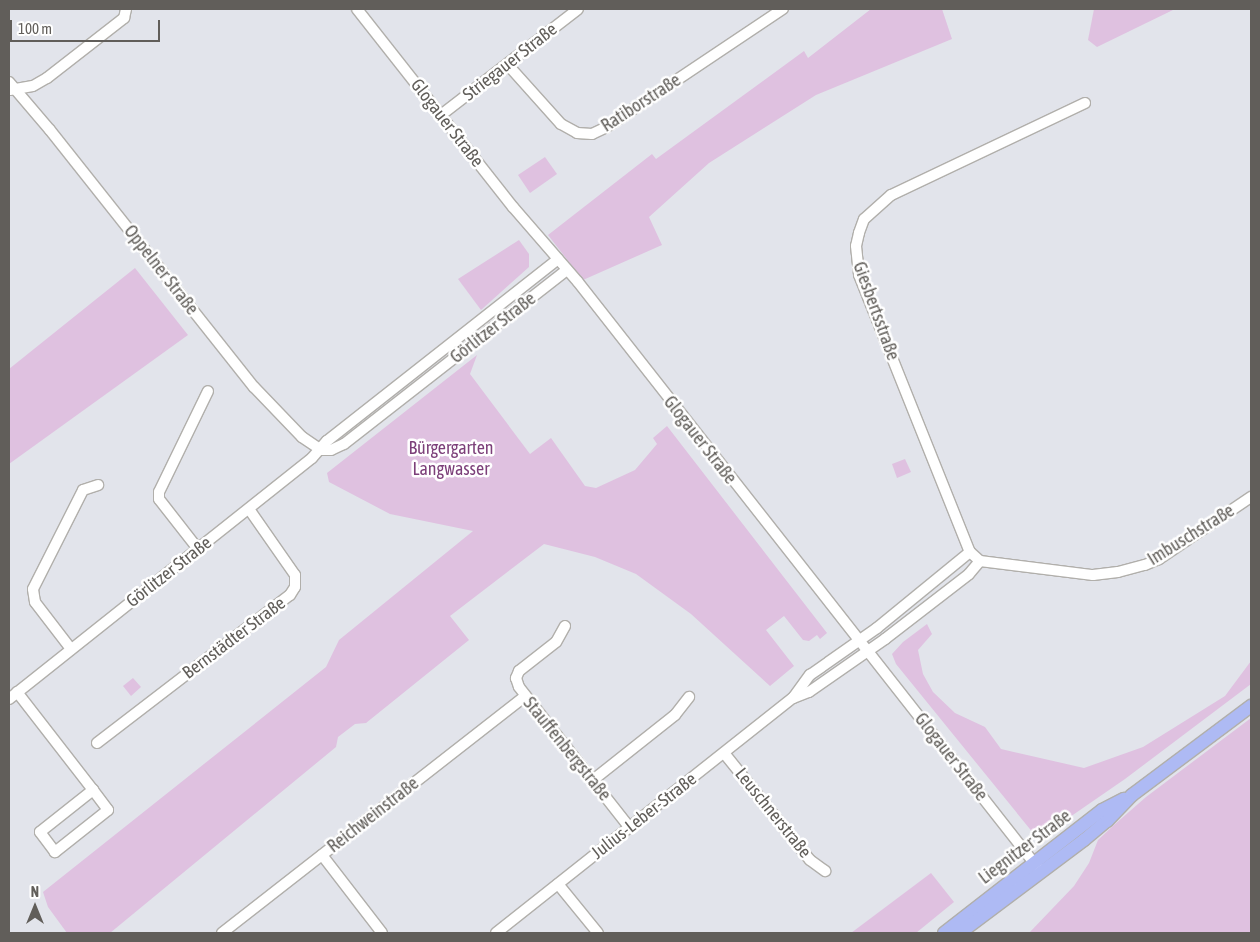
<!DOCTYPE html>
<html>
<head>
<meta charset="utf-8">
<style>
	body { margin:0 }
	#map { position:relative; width:1260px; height:942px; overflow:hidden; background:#e2e4eb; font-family:"Asap Condensed",sans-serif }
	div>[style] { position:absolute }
	.green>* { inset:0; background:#dfc1e0 }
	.roads { filter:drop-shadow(1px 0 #b1afab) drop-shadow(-1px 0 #b1afab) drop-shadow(0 1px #b1afab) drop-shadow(0 -1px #b1afab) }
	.minor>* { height:10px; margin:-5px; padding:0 5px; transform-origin:5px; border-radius:5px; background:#fff }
	.major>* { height:12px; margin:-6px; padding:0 6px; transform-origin:6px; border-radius:6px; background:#aebaf4 }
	span { translate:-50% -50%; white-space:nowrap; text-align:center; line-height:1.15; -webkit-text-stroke:5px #fff; paint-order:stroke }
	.street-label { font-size:18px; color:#615e5a }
	.park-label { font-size:18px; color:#7c3f79 }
	.frame { position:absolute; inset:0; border:10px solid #615e5a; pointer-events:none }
	.north { position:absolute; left:10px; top:882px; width:50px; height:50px; -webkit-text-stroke:4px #fff; paint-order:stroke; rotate:0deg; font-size:14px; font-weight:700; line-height:20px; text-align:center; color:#615e5a }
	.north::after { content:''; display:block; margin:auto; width:18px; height:22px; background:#615e5a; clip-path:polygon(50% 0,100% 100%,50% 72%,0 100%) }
	.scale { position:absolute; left:10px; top:20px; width:150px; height:22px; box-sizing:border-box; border:2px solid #615e5a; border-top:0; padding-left:6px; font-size:15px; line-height:18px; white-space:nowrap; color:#615e5a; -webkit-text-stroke:4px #fff; paint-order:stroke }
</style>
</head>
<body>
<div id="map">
	<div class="green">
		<i style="clip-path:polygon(871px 9px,942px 9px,952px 39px,816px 95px,709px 163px,649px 217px,662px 245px,583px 280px,548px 235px,652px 154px,656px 159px,804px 51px,808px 58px)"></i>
		<i style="clip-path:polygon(1094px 9px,1175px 9px,1097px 47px,1088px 40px)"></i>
		<i style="clip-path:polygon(545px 157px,557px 174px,530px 193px,518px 175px)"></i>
		<i style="clip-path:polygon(519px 240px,529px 254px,529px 267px,481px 310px,458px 279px)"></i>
		<i style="clip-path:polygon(135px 268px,188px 335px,9px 464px,9px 369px)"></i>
		<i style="clip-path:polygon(477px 355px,470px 374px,530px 454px,551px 438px,585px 486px,596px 488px,635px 470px,657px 444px,653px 438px,667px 426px,827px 633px,820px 639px,817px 635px,809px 641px,803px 640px,784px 616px,766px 630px,794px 666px,770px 686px,691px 614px,636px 574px,595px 557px,544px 544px,450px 616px,469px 640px,366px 723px,355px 724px,338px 737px,336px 747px,110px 933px,67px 933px,48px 907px,43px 892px,326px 667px,339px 640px,473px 531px,390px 514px,329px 482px,327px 473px)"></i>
		<i style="clip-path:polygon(905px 459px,911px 472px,897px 478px,892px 464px)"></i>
		<i style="clip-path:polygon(927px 624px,932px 634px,918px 650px,923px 674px,933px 692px,955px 713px,985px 727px,1001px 749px,1084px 768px,1143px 747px,1225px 696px,1251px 661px,1251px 684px,1125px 779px,1038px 839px,896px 664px,892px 654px,903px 642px)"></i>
		<i style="clip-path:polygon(133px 678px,141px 687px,131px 696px,123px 686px)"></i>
		<i style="clip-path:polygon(1251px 718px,1251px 933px,1029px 933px,1074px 886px,1089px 863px,1098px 840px,1114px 825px,1146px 797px)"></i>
		<i style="clip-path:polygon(931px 873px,954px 902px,916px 933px,851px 933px)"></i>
	</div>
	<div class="roads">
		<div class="minor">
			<i style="left:357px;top:9px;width:252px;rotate:51.8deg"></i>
			<i style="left:513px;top:207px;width:99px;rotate:49.1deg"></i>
			<i style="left:578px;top:282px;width:745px;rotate:51.87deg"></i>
			<i style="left:508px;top:65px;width:79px;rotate:48.1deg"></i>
			<i style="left:561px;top:124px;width:18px;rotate:29deg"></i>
			<i style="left:577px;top:133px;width:15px;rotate:4deg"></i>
			<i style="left:592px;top:134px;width:14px;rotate:-25deg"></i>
			<i style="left:605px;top:128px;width:214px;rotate:-33.8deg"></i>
			<i style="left:9px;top:82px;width:63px;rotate:49.5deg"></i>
			<i style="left:50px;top:130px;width:328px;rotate:51.6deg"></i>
			<i style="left:254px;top:387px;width:69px;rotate:46.2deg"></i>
			<i style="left:302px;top:437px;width:23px;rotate:34deg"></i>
			<i style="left:321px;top:450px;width:10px"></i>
			<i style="left:331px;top:450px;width:14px;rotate:-25deg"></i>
			<i style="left:344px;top:444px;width:283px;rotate:-38deg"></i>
			<i style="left:10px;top:90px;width:23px;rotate:-10deg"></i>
			<i style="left:33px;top:86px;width:16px;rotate:-30deg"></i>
			<i style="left:47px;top:78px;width:98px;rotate:-37.9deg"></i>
			<i style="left:124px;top:18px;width:9px;rotate:-77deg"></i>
			<i style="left:1085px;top:103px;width:215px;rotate:154.6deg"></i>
			<i style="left:891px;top:195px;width:36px;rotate:138deg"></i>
			<i style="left:864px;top:219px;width:15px;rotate:110deg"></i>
			<i style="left:859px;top:233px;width:13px;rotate:103deg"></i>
			<i style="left:856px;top:246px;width:29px;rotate:84deg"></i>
			<i style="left:859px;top:275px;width:298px;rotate:68.2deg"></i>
			<i style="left:970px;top:552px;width:13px;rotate:42deg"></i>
			<i style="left:980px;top:561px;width:114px;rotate:7.1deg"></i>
			<i style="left:1093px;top:575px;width:25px;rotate:-7deg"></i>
			<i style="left:1118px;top:572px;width:28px;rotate:-15deg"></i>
			<i style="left:1145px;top:565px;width:15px;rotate:-23deg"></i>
			<i style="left:1159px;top:559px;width:111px;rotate:-34deg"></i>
			<i style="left:441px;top:115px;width:173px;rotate:-37.7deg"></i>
			<i style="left:198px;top:549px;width:63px;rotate:-128deg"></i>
			<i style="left:159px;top:499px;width:7px;rotate:-90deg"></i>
			<i style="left:159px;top:492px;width:112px;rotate:-64.1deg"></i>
			<i style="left:565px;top:626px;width:18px;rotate:119deg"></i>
			<i style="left:556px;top:642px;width:47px;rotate:141.9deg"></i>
			<i style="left:519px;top:671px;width:8px;rotate:113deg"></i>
			<i style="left:516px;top:678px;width:9px;rotate:72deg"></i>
			<i style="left:519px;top:687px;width:178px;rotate:51.8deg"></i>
			<i style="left:71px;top:649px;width:59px;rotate:-127.5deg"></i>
			<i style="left:35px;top:602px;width:13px;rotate:-99deg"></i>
			<i style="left:33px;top:589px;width:111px;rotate:-63.2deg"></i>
			<i style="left:83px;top:490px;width:16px;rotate:-18deg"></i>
			<i style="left:17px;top:692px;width:124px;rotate:52.2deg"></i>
			<i style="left:93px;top:790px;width:25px;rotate:53deg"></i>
			<i style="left:108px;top:810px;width:68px;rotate:141.6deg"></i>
			<i style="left:55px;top:852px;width:25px;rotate:-127deg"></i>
			<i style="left:40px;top:832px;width:68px;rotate:-38.4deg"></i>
			<i style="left:793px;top:698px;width:29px;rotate:-54deg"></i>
			<i style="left:810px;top:675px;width:82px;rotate:-35deg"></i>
			<i style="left:877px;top:628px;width:120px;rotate:-39.3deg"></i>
			<i style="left:9px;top:699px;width:387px;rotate:-38.5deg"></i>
			<i style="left:312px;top:458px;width:23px;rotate:-49deg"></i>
			<i style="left:327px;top:441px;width:294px;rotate:-38.2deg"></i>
			<i style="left:97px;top:743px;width:243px;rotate:-37.5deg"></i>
			<i style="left:290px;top:595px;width:9px;rotate:-58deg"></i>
			<i style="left:295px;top:587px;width:12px;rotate:-90deg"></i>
			<i style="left:295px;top:575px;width:80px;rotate:-124.9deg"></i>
			<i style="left:724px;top:753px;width:137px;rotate:51.2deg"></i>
			<i style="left:810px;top:860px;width:19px;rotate:36deg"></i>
			<i style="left:593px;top:780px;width:105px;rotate:-38.4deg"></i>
			<i style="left:675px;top:715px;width:23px;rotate:-52deg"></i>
			<i style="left:322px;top:855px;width:98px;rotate:52.4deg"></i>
			<i style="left:558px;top:884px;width:63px;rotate:50.8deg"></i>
			<i style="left:222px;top:933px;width:385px;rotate:-38deg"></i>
			<i style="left:496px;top:933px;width:379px;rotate:-38.4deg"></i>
			<i style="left:793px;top:698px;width:17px;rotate:-21deg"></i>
			<i style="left:809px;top:692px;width:93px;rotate:-34.9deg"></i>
			<i style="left:885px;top:639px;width:106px;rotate:-37.7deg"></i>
			<i style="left:969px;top:574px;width:17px;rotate:-50deg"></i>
		</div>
		<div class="major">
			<i style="left:944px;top:933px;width:200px;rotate:-37.9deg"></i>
			<i style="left:1102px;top:810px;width:25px;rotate:-27deg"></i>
			<i style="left:960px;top:933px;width:155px;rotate:-36.9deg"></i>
			<i style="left:1084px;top:840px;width:30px;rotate:-40deg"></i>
			<i style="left:1107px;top:821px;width:36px;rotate:-46deg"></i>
			<i style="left:1132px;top:795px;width:149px;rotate:-36.8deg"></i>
		</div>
	</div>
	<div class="street-label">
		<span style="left:510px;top:62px;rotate:-38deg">Striegauer Straße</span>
		<span style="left:641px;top:103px;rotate:-33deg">Ratiborstraße</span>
		<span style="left:447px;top:123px;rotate:52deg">Glogauer Straße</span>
		<span style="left:161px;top:270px;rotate:52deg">Oppelner Straße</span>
		<span style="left:876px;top:311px;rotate:70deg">Giesbertsstraße</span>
		<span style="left:493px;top:328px;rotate:-38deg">Görlitzer Straße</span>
		<span style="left:700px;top:440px;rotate:52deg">Glogauer Straße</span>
		<span style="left:1191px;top:535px;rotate:-32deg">Imbuschstraße</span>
		<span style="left:169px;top:572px;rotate:-38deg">Görlitzer Straße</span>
		<span style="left:234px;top:638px;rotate:-37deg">Bernstädter Straße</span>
		<span style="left:567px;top:749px;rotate:51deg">Stauffenbergstraße</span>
		<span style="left:951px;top:757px;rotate:52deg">Glogauer Straße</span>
		<span style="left:773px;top:813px;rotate:51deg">Leuschnerstraße</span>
		<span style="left:373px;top:815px;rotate:-38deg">Reichweinstraße</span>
		<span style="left:644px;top:816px;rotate:-38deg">Julius-Leber-Straße</span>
		<span style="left:1025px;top:847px;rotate:-37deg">Liegnitzer Straße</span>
	</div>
	<div class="park-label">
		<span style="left:451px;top:459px">Bürgergarten<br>Langwasser</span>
	</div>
	<div class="frame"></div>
	<div class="north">N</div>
	<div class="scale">100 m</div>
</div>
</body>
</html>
